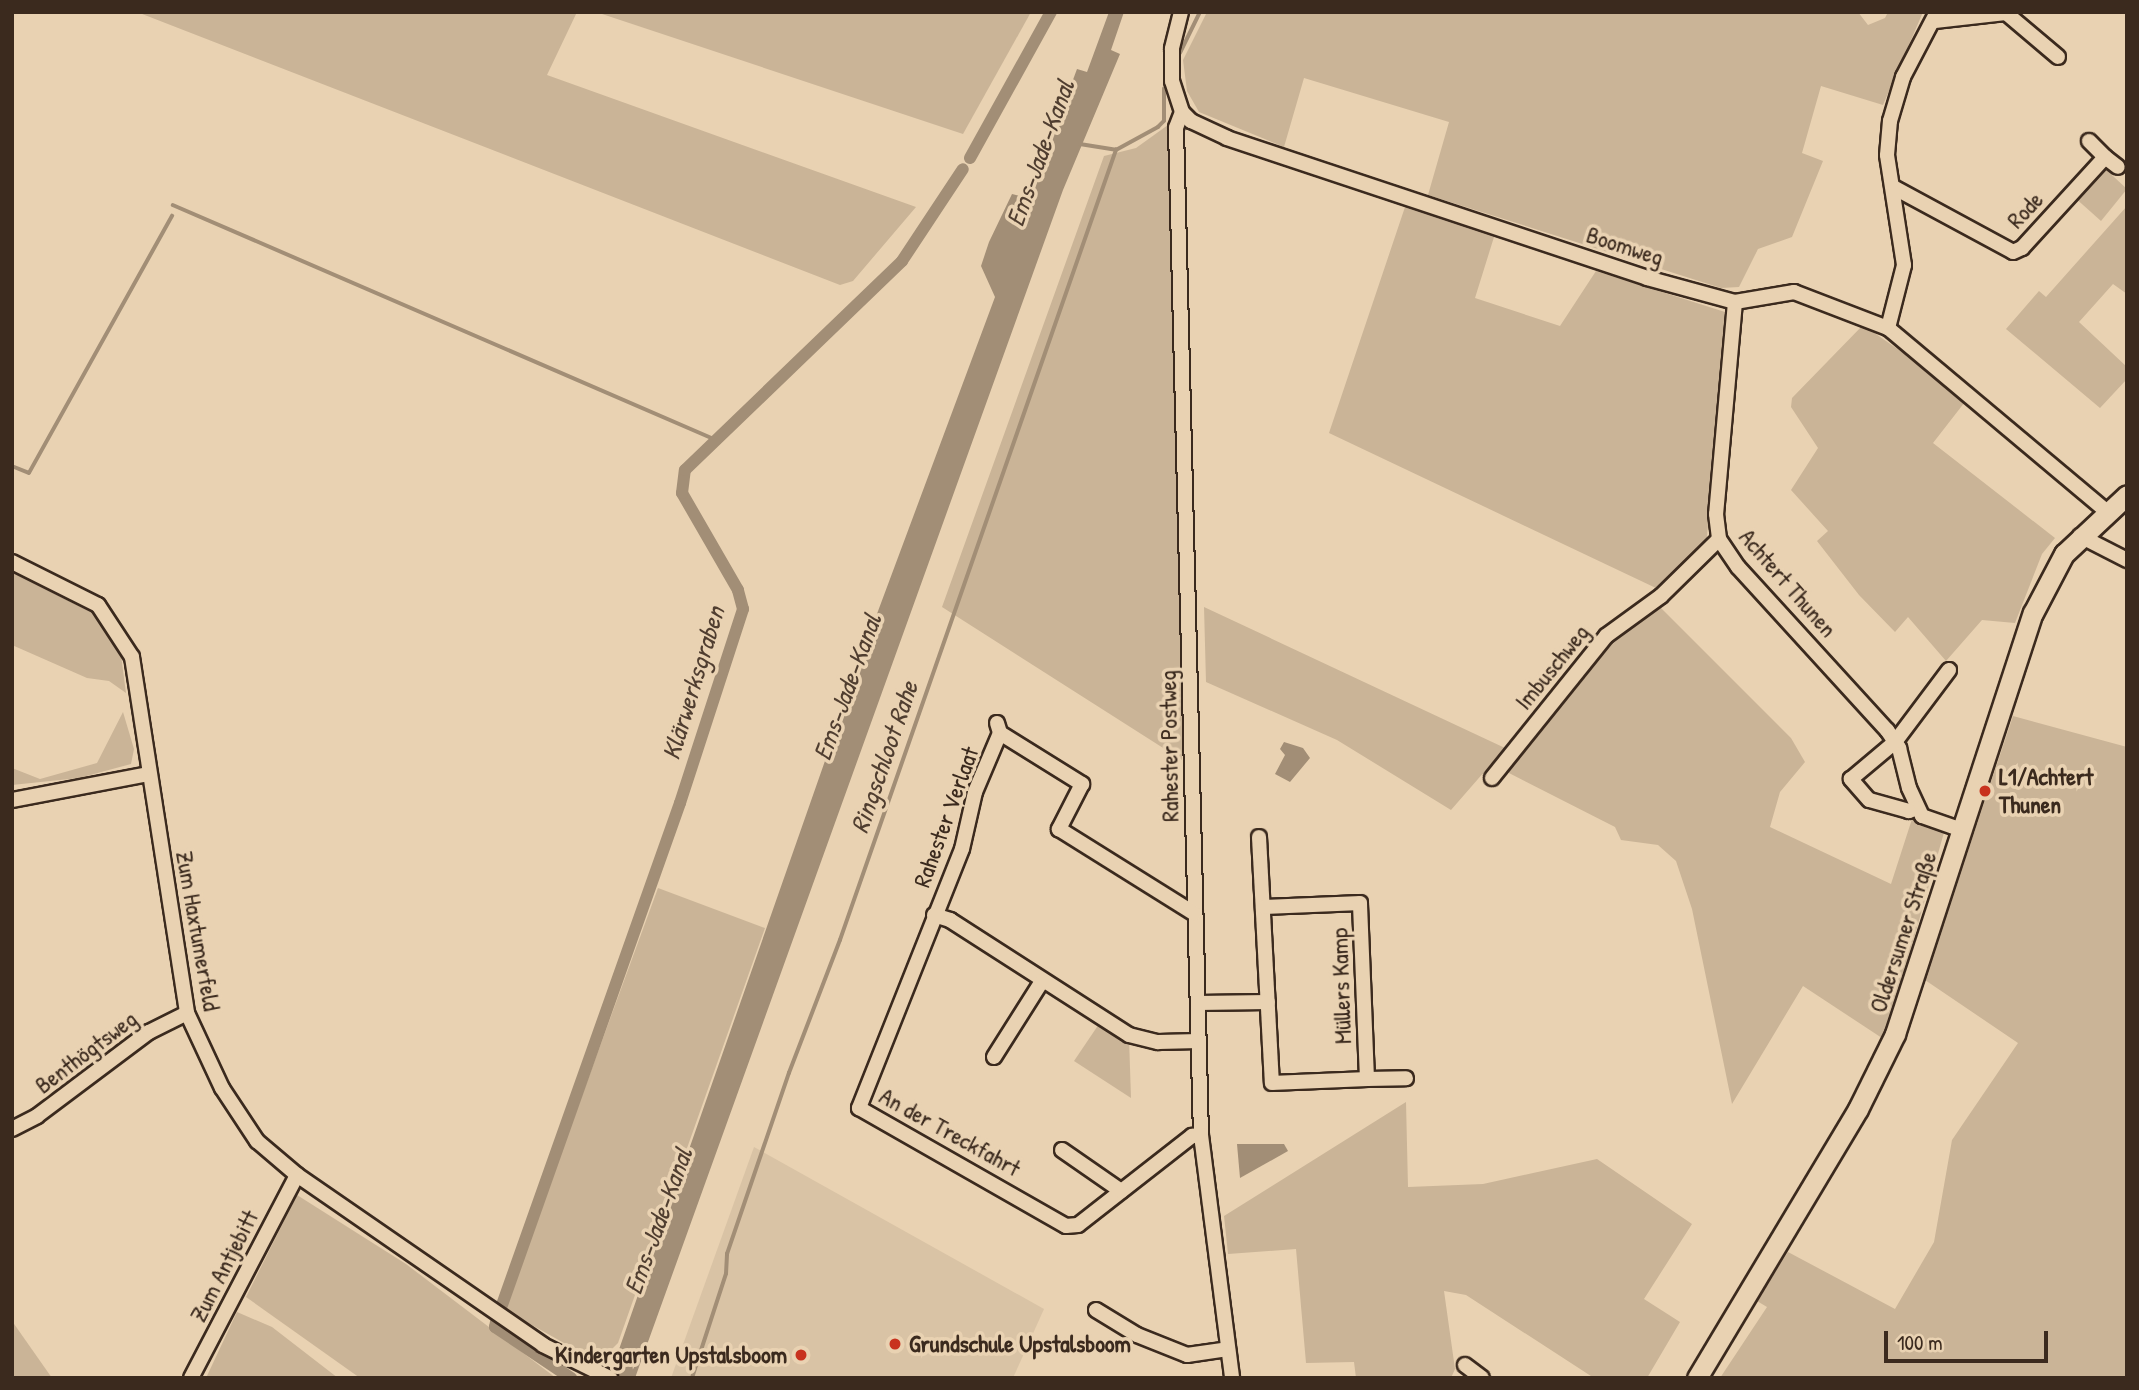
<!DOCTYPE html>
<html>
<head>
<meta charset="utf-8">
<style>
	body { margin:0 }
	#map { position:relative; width:2139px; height:1390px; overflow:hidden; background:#e9d2b2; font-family:"Patrick Hand",sans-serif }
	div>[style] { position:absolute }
	.built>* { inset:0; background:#d9c3a5 }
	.green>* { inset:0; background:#cab497 }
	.water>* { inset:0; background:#a28e76 }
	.stream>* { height:3.5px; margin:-1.75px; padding:0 1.75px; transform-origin:1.75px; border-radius:1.75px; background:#a28e76 }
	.canal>* { height:12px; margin:-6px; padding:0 6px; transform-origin:6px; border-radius:6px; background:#a28e76 }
	.roads { filter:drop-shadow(2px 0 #3b2a1e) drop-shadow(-2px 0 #3b2a1e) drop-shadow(0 2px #3b2a1e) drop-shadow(0 -2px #3b2a1e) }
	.minor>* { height:14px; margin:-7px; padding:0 7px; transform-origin:7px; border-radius:7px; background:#e9d2b2 }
	.major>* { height:19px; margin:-9.5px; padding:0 9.5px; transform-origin:9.5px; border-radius:9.5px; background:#e9d2b2 }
	.dots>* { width:19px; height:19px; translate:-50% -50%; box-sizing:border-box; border:4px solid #e9d2b2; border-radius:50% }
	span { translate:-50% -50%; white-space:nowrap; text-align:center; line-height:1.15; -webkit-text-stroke:7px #e9d2b2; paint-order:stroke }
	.street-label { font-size:24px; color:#3b2a1e }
	.poi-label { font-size:24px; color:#3b2a1e; font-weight:700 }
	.left { translate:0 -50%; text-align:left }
	.right { translate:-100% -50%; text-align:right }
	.water-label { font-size:26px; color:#503e30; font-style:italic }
	.frame { position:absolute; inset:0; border:14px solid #3b2a1e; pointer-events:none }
	.scale { position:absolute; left:1884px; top:1331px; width:164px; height:32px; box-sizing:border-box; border:4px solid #3b2a1e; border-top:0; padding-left:9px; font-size:21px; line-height:24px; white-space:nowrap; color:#3b2a1e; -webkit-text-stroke:5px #e9d2b2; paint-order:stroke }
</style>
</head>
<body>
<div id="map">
	<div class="built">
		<i style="clip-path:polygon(754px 1147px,1044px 1309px,1013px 1378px,671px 1378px)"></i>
	</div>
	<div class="green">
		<i style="clip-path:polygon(137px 12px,577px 12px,547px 75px,916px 207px,853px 281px,840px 285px)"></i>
		<i style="clip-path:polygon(596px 12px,1031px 12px,963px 134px)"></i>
		<i style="clip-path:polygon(1207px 12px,1858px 12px,1868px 25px,1885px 18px,1888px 12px,1923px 12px,1883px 105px,1821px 86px,1802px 153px,1823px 161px,1792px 237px,1758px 249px,1739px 287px,1721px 288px,1428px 195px,1449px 122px,1304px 78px,1284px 147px,1199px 112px,1187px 91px,1183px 60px)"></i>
		<i style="clip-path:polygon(1168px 125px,1184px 673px,1182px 760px,942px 607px,1104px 156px,1136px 148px)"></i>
		<i style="clip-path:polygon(2101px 165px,2127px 189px,2101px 221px,2073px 196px)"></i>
		<i style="clip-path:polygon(2127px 206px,2127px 294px,2113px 284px,2079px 322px,2127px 367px,2127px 379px,2100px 408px,2006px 329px,2039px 291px,2046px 297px)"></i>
		<i style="clip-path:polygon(1405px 207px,1494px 237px,1475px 298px,1560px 326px,1596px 271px,1725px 312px,1706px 549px,1658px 589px,1329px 433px)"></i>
		<i style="clip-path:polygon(1863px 325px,1968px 398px,1933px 443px,2055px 538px,2042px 554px,2015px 623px,1982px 620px,1946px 661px,1908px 617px,1895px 632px,1859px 595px,1817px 541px,1828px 531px,1791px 490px,1818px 448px,1791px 407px,1792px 398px)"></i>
		<i style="clip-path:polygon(12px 572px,96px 615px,121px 655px,126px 693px,109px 681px,87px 678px,12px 645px)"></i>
		<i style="clip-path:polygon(1659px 606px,1791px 738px,1805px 762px,1780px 792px,1770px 827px,1891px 884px,1912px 819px,1945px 829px,1885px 1040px,1803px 986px,1732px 1104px,1692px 909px,1676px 861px,1658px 845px,1621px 840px,1615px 827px,1507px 772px,1620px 629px)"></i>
		<i style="clip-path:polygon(1204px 607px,1505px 748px,1451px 810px,1337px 740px,1206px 682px)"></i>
		<i style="clip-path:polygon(123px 712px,134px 749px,131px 764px,79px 778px,12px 785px,12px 768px,40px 779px,97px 763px)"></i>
		<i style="clip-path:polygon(2013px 716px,2127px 747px,2127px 1378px,1720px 1378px,1767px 1307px,1757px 1301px,1788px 1252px,1895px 1309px,1934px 1242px,1952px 1140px,2018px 1043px,1925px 980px)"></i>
		<i style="clip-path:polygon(658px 888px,765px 928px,618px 1343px,604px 1357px,580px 1352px,523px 1320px,507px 1311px,506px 1303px)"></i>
		<i style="clip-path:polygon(1101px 1021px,1129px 1038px,1131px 1098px,1074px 1061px)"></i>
		<i style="clip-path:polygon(1406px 1102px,1408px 1187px,1483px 1184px,1597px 1159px,1692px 1224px,1644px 1299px,1680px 1322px,1647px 1378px,1594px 1378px,1466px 1295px,1444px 1291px,1455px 1369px,1451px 1378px,1356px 1378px,1354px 1362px,1306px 1363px,1296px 1249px,1228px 1254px,1224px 1216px)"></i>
		<i style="clip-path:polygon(297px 1195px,406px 1264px,556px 1378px,360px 1378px,246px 1297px)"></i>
		<i style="clip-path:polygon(237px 1312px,272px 1327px,338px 1378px,206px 1378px)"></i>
		<i style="clip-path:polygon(12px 1321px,52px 1378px,12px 1378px)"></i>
	</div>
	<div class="water">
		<i style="clip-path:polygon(1109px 12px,1124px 12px,1111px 50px,1120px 54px,1063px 190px,635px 1378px,609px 1378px,868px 638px,995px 297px,981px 266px,989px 242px,1012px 194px,1029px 198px,1077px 69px,1087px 72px)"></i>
		<i style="clip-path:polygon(1284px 742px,1303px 748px,1310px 758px,1290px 782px,1275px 774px,1285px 755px,1280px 749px)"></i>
		<i style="clip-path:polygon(1237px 1144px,1284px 1144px,1288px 1151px,1240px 1178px)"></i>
	</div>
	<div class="stream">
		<i style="left:1180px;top:53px;width:46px;rotate:-64deg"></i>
		<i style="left:1080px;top:144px;width:36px;rotate:9deg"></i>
		<i style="left:1116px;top:150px;width:48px;rotate:-28.7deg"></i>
		<i style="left:1158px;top:127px;width:8px;rotate:-45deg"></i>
		<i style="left:1164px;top:121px;width:32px;rotate:-90deg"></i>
		<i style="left:173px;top:205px;width:589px;rotate:23.39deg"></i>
		<i style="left:12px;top:466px;width:18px;rotate:22deg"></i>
		<i style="left:29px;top:473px;width:294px;rotate:-60.9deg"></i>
		<i style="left:692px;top:1378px;width:109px;rotate:-71.9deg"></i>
		<i style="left:726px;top:1274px;width:20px;rotate:-87deg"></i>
		<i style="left:727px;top:1254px;width:191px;rotate:-71.1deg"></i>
		<i style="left:789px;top:1073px;width:142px;rotate:-69deg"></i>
		<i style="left:840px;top:940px;width:837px;rotate:-70.74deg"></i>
	</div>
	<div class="canal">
		<i style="left:970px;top:158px;width:167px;rotate:-61deg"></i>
		<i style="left:502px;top:1305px;width:533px;rotate:-70.48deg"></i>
		<i style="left:680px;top:803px;width:204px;rotate:-72deg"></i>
		<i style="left:743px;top:609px;width:20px;rotate:-105deg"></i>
		<i style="left:738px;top:590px;width:112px;rotate:-120deg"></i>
		<i style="left:682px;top:493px;width:23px;rotate:-83deg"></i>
		<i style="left:685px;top:470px;width:301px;rotate:-43.9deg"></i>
		<i style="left:902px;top:261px;width:110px;rotate:-56.5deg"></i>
		<i style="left:496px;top:1322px;width:5px;rotate:101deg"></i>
		<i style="left:495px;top:1327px;width:92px;rotate:33.9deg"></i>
	</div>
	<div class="roads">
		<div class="minor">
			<i style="left:1181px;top:12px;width:38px;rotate:104deg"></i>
			<i style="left:1172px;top:49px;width:32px;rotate:90deg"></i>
			<i style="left:1172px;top:81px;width:33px;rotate:72deg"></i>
			<i style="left:1182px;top:112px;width:13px;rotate:45deg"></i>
			<i style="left:1191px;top:121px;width:40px;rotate:25deg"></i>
			<i style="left:1227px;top:138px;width:443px;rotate:18.4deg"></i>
			<i style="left:1647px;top:278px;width:91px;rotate:15.3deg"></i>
			<i style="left:1735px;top:302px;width:60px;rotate:-9.6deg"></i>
			<i style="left:1794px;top:292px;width:101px;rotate:21deg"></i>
			<i style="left:1888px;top:328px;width:285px;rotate:40deg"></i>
			<i style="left:1935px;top:21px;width:71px;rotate:-6.4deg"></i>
			<i style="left:2006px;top:13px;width:68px;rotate:40.2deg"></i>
			<i style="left:1182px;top:112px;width:17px;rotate:111deg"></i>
			<i style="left:1176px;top:128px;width:1007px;rotate:88.58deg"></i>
			<i style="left:1201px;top:1135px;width:245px;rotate:82.7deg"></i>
			<i style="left:2089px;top:141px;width:23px;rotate:45deg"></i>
			<i style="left:1893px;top:187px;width:136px;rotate:28.4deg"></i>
			<i style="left:2013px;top:252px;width:10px;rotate:-24deg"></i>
			<i style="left:2022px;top:248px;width:123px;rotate:-47.6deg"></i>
			<i style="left:2105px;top:157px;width:16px;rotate:38deg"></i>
			<i style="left:1735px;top:302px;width:213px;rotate:95.1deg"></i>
			<i style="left:1716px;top:514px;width:25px;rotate:83deg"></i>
			<i style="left:1719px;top:539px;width:34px;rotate:56deg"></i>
			<i style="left:1738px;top:567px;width:221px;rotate:47.6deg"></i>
			<i style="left:1887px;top:730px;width:22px;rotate:56deg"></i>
			<i style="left:1899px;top:748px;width:41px;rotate:76deg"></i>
			<i style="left:1909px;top:788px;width:31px;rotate:65deg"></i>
			<i style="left:1922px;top:816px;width:42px;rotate:19.3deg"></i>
			<i style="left:1888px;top:328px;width:65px;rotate:-75.7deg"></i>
			<i style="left:1904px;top:265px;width:111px;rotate:-98.8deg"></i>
			<i style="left:1887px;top:155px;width:34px;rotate:-85deg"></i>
			<i style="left:1890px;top:121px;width:46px;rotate:-73.5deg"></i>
			<i style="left:1903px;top:77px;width:73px;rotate:-62.4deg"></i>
			<i style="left:2080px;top:536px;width:53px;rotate:27.1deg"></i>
			<i style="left:12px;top:562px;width:96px;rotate:26.6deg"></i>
			<i style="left:98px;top:605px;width:62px;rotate:56.8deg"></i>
			<i style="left:132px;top:657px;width:360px;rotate:81.2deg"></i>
			<i style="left:187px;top:1013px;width:83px;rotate:65deg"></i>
			<i style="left:222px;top:1088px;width:64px;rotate:56.6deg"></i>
			<i style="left:257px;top:1141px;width:52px;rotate:40.4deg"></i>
			<i style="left:297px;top:1175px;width:299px;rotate:34.6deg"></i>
			<i style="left:543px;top:1345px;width:75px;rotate:26.2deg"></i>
			<i style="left:997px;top:723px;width:10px;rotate:73deg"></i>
			<i style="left:1000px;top:733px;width:64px;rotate:113deg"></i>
			<i style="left:975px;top:792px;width:58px;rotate:102.8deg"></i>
			<i style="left:962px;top:849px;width:279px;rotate:111.7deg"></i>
			<i style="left:859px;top:1108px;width:238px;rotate:29.7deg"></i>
			<i style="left:1066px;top:1226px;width:12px;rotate:-5deg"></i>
			<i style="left:1078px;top:1225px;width:145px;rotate:-38deg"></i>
			<i style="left:1192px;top:1136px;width:9px;rotate:-6deg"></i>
			<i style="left:1000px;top:733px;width:97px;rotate:31.9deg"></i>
			<i style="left:1082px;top:784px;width:51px;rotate:117.1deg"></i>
			<i style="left:1059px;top:829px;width:160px;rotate:32deg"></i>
			<i style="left:1492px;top:778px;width:182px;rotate:-51.2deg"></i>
			<i style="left:1606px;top:636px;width:68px;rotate:-36deg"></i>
			<i style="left:1661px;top:596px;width:81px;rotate:-44.5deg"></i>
			<i style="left:12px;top:800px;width:138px;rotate:-10.8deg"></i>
			<i style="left:1917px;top:808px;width:9px;rotate:159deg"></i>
			<i style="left:1909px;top:811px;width:41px;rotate:-164.6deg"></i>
			<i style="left:1869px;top:800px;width:28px;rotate:-131deg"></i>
			<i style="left:1851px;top:779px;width:57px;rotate:-40.1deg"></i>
			<i style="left:1895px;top:742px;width:90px;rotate:-53.1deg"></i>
			<i style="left:1259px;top:837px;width:246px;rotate:87deg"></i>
			<i style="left:1272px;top:1083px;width:95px;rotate:-2.4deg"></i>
			<i style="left:1367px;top:1079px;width:176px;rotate:-92.3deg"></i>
			<i style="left:1360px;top:903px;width:95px;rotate:177.6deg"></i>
			<i style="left:934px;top:915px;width:17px;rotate:17deg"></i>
			<i style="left:950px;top:920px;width:213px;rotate:32.7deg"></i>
			<i style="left:1129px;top:1035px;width:30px;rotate:14deg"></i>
			<i style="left:1158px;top:1042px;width:41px;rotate:-1.4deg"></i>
			<i style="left:1198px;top:1003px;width:70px;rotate:-0.8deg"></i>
			<i style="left:994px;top:1057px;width:90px;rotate:-57.7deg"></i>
			<i style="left:1367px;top:1079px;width:39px;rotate:-1deg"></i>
			<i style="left:12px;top:1129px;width:28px;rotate:-27deg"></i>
			<i style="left:37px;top:1116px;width:140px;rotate:-36.9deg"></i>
			<i style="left:149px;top:1032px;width:42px;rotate:-26.6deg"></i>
			<i style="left:1062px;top:1150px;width:72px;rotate:34.8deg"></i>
			<i style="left:1096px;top:1310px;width:48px;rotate:31.4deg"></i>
			<i style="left:1137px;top:1335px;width:54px;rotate:21.8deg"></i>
			<i style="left:1187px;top:1355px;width:41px;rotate:-8.3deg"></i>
			<i style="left:1465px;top:1365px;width:21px;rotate:37deg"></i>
			<i style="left:191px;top:1378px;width:229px;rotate:-62.4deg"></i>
		</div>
		<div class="major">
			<i style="left:1697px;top:1378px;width:313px;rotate:-59.1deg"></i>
			<i style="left:1858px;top:1109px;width:84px;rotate:-63.7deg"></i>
			<i style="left:1895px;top:1034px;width:443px;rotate:-71.9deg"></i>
			<i style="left:2033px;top:613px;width:67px;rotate:-62.3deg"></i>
			<i style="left:2064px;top:554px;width:86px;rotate:-43.1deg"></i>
		</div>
	</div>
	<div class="dots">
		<i style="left:1985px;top:791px;background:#c8321e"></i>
		<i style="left:895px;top:1344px;background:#c8321e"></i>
		<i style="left:801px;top:1355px;background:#c8321e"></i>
	</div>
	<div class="street-label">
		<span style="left:2025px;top:210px;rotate:-47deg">Rode</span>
		<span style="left:1625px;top:246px;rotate:18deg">Boomweg</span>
		<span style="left:1788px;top:583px;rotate:49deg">Achtert Thunen</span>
		<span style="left:1552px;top:667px;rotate:-51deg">Imbuschweg</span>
		<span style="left:1169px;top:746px;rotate:-91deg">Rahester Postweg</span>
		<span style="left:946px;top:817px;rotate:-70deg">Rahester Verlaat</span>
		<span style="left:198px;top:931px;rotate:80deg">Zum Haxtumerfeld</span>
		<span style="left:1903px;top:932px;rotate:-72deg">Oldersumer Straße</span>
		<span style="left:1341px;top:986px;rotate:-92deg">Müllers Kamp</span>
		<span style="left:86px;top:1052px;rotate:-37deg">Benthögtsweg</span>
		<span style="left:950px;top:1132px;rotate:29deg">An der Treckfahrt</span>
		<span style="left:224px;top:1266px;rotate:-63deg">Zum Antjebitt</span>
	</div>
	<div class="poi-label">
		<span class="left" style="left:1999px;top:791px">L1/Achtert<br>Thunen</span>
		<span class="left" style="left:909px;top:1344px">Grundschule Upstalsboom</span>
		<span class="right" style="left:787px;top:1355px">Kindergarten Upstalsboom</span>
	</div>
	<div class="water-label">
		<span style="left:1040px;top:153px;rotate:-70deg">Ems-Jade-Kanal</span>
		<span style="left:693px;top:683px;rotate:-73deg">Klärwerksgraben</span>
		<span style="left:847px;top:687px;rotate:-70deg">Ems-Jade-Kanal</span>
		<span style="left:884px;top:757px;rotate:-71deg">Ringschloot Rahe</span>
		<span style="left:658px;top:1221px;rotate:-70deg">Ems-Jade-Kanal</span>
	</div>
	<div class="frame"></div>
	<div class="scale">100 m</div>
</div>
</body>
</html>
